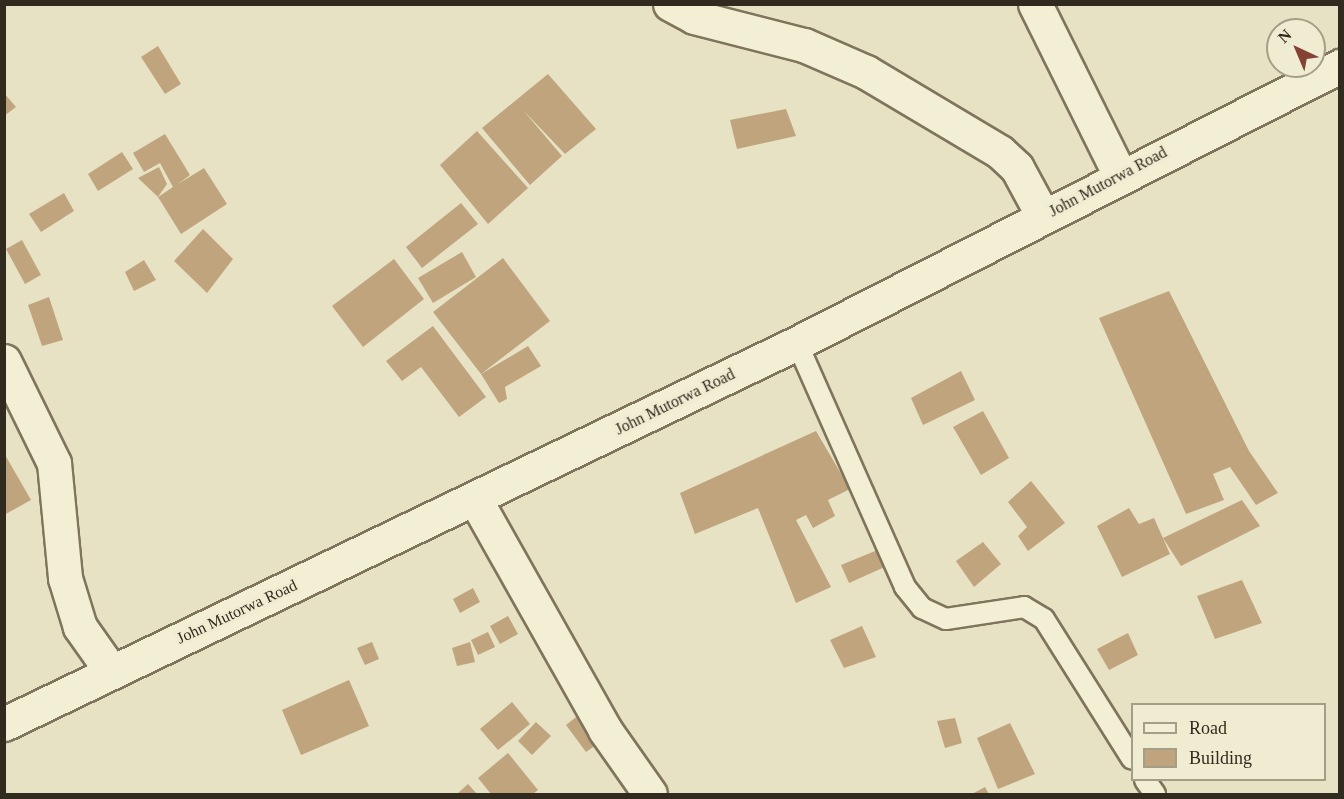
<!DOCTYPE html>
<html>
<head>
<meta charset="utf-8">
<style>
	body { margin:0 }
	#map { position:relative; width:1344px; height:799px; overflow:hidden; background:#e7e2c3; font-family:Georgia,serif }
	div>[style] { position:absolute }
	.building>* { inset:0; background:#c0a47e }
	.roads { filter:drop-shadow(2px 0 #7f745c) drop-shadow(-2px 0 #7f745c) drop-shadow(0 2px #7f745c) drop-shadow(0 -2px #7f745c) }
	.service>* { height:20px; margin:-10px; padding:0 10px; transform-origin:10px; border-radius:10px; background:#f3efd5 }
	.minor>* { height:33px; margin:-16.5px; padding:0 16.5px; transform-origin:16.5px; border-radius:16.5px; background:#f3efd5 }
	.tertiary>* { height:33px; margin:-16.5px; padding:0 16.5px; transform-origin:16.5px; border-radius:16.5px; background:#f3efd5 }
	span { translate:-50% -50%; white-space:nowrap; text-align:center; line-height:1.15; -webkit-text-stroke:6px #f0ecd1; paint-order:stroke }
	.street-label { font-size:16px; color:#312a1e }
	.frame { position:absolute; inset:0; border:6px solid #312a1e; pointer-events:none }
	.legend { position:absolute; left:1131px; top:703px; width:195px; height:78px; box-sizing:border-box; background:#f0ecd1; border:2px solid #a49e89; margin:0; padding:8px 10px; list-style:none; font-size:18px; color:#312a1e }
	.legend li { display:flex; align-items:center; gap:12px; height:30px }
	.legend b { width:30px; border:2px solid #a49e89 }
	.north { position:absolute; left:1266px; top:18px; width:60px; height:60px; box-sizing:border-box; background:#f0ecd1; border:2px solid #a49e89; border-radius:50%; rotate:316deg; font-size:16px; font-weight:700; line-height:24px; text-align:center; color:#312a1e }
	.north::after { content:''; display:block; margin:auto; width:21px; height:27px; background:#854134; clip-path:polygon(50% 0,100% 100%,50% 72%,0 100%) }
</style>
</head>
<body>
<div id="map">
	<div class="building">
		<i style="clip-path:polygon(158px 46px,181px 84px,165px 94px,141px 57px)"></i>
		<i style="clip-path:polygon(548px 74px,596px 129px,565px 154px,523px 110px,562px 156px,530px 185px,482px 128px)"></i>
		<i style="clip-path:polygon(4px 93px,16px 107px,4px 116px)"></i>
		<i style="clip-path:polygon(786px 109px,796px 136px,737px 149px,730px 120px)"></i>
		<i style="clip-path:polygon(477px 131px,528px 188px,488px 224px,440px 165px)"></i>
		<i style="clip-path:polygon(165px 134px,190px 175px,178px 184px,204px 168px,227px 204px,181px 234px,158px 197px,173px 187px,160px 163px,144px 172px,133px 153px)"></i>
		<i style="clip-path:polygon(122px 152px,133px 169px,98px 191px,88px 174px)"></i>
		<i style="clip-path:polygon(159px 167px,167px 184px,158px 197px,138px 178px)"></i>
		<i style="clip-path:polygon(64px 193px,74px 211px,41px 232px,29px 214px)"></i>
		<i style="clip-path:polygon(461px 203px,478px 224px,422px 268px,406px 247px)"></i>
		<i style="clip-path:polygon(203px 229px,233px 259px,207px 293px,174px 261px)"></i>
		<i style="clip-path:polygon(22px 240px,41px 275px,25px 284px,6px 249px)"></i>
		<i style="clip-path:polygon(462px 252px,476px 277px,433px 303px,418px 278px)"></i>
		<i style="clip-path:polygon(503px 258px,550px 321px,481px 374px,433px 312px)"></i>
		<i style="clip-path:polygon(394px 259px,424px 299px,363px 347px,332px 306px)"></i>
		<i style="clip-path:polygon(144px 260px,156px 280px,134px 291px,125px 272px)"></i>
		<i style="clip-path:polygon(1169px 291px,1249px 451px,1278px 493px,1256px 505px,1230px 467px,1213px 474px,1224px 500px,1186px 514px,1099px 318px)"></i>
		<i style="clip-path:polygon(49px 297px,63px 340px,42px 346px,28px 305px)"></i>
		<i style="clip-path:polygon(433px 326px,486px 397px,459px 417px,421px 367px,402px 381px,386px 361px)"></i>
		<i style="clip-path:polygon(528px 346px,541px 366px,505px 387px,507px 399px,499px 403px,481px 374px)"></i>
		<i style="clip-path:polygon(961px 371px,975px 400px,923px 425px,911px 398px)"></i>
		<i style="clip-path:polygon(983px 411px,1009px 458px,981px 475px,953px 427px)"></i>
		<i style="clip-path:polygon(816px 431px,850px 489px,828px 500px,835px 516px,813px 528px,806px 515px,796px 520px,831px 587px,796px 603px,758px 508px,695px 534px,680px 493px)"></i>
		<i style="clip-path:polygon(4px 453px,31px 500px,4px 515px)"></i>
		<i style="clip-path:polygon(1031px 481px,1065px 523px,1028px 551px,1018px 536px,1027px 527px,1008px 502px)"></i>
		<i style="clip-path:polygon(1242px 500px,1260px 526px,1181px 566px,1163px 538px)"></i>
		<i style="clip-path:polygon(1129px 508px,1139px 524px,1154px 518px,1170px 554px,1122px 577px,1097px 526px)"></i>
		<i style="clip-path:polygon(983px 542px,1001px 564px,974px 587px,956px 561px)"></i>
		<i style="clip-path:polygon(880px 549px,887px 566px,849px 583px,841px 565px)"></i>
		<i style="clip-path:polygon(1242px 580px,1262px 623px,1215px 639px,1197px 596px)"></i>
		<i style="clip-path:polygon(473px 588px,480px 602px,460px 613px,453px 599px)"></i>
		<i style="clip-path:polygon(508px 616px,518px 634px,500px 644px,490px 626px)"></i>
		<i style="clip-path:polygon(862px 626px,876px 657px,844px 668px,830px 640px)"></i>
		<i style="clip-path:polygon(488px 632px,495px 647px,478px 655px,471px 640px)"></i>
		<i style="clip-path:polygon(1128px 633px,1138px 655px,1109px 670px,1097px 649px)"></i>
		<i style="clip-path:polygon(372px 642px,379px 659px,365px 665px,357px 648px)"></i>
		<i style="clip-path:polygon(470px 642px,475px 662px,457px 666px,452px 648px)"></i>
		<i style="clip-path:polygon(349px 680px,369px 726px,301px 755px,282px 710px)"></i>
		<i style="clip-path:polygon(512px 702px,530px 724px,498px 750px,480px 729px)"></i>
		<i style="clip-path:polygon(580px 714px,600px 742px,586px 752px,566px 725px)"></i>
		<i style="clip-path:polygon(955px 718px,962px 743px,945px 748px,937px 721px)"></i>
		<i style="clip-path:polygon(536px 722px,551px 736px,532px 755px,518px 741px)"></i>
		<i style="clip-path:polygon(1010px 723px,1035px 774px,998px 789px,977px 738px)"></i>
		<i style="clip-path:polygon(508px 753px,538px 790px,533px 794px,491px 794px,478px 778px)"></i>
		<i style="clip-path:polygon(468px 784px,477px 794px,457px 794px)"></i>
		<i style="clip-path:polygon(985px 787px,989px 794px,972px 794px)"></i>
	</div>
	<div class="roads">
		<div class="service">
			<i style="left:797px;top:343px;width:267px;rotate:66.1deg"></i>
			<i style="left:905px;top:587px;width:27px;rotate:51deg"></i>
			<i style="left:922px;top:608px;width:26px;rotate:25deg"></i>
			<i style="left:946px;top:619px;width:79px;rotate:-8.7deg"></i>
			<i style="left:1024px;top:607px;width:23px;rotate:31deg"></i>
			<i style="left:1044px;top:619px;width:165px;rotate:57.8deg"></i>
			<i style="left:1145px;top:780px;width:17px;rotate:54deg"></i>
		</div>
		<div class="minor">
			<i style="left:670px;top:4px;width:27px;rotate:28deg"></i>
			<i style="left:694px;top:17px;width:114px;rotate:14.3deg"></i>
			<i style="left:804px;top:45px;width:68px;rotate:23.5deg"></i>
			<i style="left:866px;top:72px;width:156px;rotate:30.8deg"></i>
			<i style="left:1000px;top:152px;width:23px;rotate:43deg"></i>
			<i style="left:1017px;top:168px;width:55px;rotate:61.6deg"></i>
			<i style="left:1035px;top:4px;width:191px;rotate:63.6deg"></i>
			<i style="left:4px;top:361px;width:114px;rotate:63.9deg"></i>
			<i style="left:54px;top:463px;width:116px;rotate:84.5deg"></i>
			<i style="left:65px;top:578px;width:51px;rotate:73deg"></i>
			<i style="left:80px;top:627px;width:54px;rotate:54.8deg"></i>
			<i style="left:475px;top:499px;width:265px;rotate:60.6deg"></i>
			<i style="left:605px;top:730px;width:78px;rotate:54.9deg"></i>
		</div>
		<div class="tertiary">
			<i style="left:4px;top:724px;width:880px;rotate:-25.66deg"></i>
			<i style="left:797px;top:343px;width:610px;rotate:-27.03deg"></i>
		</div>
	</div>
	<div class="street-label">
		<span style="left:1108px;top:182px;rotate:-28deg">John Mutorwa Road</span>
		<span style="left:675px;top:402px;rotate:-26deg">John Mutorwa Road</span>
		<span style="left:237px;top:612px;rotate:-25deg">John Mutorwa Road</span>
	</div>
	<div class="frame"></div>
	<ul class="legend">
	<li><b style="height:8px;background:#f3efd5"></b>Road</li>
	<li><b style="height:16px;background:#c0a47e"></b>Building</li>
	</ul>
	<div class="north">N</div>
</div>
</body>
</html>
